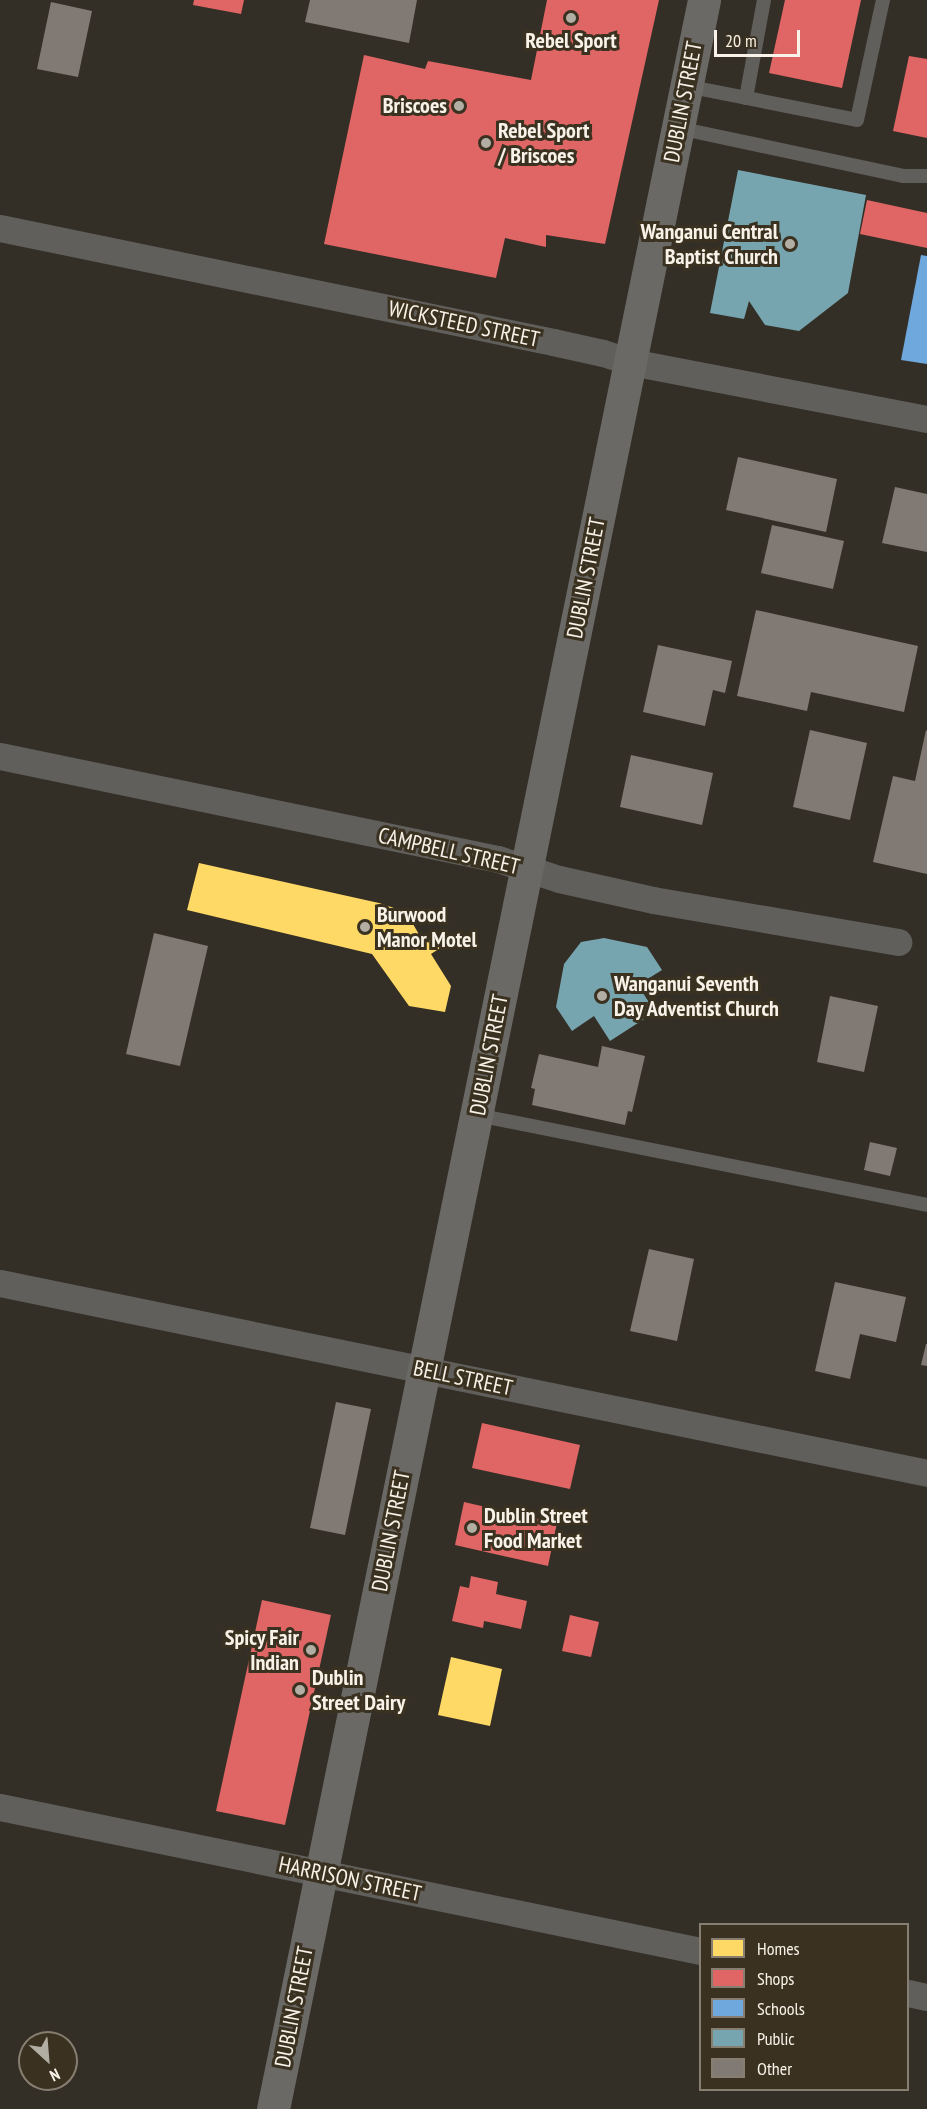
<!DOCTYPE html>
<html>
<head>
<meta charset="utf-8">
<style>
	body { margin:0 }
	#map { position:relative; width:927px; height:2109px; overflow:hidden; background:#342f26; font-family:"PT Sans Narrow",sans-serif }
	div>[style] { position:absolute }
	.homes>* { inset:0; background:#ffd966 }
	.shops>* { inset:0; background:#e06666 }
	.schools>* { inset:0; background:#6fa8dc }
	.public>* { inset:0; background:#76a5af }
	.building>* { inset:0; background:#817a74 }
	.service>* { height:14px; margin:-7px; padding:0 7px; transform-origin:7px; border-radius:7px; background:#605f5c }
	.minor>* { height:27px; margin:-13.5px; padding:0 13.5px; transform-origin:13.5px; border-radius:13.5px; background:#605f5c }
	.secondary>* { height:33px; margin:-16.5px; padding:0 16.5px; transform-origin:16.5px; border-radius:16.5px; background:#6a6965 }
	.dots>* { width:16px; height:16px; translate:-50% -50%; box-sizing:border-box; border:3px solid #3a3120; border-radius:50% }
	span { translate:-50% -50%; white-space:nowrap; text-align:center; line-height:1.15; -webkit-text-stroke:6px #3a3120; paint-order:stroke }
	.poi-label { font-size:22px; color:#f8f2e8; font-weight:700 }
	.right { translate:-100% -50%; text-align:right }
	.left { translate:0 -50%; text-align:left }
	.street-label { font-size:22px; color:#f8f2e8 }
	.legend { position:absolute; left:699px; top:1923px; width:210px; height:168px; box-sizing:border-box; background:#3a3120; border:2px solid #867e70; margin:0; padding:8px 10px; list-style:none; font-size:18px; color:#f8f2e8 }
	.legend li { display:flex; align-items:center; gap:12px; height:30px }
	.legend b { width:30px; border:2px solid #867e70 }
	.north { position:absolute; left:18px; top:2031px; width:60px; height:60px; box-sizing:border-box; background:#3a3120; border:2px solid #867e70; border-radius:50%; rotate:154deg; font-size:16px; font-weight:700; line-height:24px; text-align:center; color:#f8f2e8 }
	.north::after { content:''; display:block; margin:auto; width:21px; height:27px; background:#b3aea4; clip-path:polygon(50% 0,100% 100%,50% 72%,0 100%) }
	.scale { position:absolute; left:714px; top:30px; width:86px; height:27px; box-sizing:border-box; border:3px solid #f8f2e8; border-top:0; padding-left:8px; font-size:18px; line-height:21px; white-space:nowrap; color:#f8f2e8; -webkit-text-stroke:4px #3a3120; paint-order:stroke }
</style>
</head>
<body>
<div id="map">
	<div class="homes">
		<i style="clip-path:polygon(199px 863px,379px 903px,406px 912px,424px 943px,446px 930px,451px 941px,431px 954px,451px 986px,445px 1012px,409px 1006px,372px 954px,187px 910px)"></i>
		<i style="clip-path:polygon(451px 1657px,502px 1669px,490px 1726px,438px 1715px)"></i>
	</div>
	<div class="shops">
		<i style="clip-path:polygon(194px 0,244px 0,241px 14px,193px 5px)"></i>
		<i style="clip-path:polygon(547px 0,659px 0,605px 244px,546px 235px,546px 247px,505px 238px,496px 278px,324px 244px,364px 55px,425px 69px,428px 61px,531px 80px)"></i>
		<i style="clip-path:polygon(785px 0,861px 0,842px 88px,769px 73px)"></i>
		<i style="clip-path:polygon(909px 56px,927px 59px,927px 138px,893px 131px)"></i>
		<i style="clip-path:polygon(867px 200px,927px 213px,927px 248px,860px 234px)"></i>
		<i style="clip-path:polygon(482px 1423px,580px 1445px,570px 1489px,472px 1468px)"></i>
		<i style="clip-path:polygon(464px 1502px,557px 1523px,548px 1566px,455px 1545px)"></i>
		<i style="clip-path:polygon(471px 1576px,498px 1582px,496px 1594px,527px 1601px,521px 1629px,484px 1621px,483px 1628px,452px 1621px,460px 1586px,469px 1588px)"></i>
		<i style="clip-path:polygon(262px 1600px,331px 1615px,285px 1825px,216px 1811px)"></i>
		<i style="clip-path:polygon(570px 1615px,599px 1622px,591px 1657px,562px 1651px)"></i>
	</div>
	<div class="schools">
		<i style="clip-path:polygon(921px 255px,927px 256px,927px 364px,901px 360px)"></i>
	</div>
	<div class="public">
		<i style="clip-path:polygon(738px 170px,866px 195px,848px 293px,799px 331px,765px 325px,749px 301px,744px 319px,710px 313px)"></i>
		<i style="clip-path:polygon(604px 938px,647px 947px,662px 970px,638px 985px,655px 1012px,610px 1041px,594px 1016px,572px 1031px,556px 1007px,564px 964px,581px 942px)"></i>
	</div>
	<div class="building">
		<i style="clip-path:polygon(310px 0,417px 0,409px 43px,305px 22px)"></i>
		<i style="clip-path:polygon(51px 2px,92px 11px,78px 77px,37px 69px)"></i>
		<i style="clip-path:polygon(738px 457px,837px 479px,826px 532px,726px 510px)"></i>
		<i style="clip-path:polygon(895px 487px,927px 494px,927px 552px,882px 543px)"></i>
		<i style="clip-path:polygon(772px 525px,844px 541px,833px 589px,761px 573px)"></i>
		<i style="clip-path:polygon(756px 610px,918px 646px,904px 712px,811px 692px,807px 711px,737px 696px)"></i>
		<i style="clip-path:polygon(658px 645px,732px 661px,725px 693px,713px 690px,705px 726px,643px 712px)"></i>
		<i style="clip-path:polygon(810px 730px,867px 743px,850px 820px,793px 807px)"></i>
		<i style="clip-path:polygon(926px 730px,927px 731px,927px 874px,873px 862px,893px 776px,915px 781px)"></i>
		<i style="clip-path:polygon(631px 755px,713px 773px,702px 825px,620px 807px)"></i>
		<i style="clip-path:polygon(154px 933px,208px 946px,180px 1066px,126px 1054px)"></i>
		<i style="clip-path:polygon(830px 996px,878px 1006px,864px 1072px,817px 1062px)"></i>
		<i style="clip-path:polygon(602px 1046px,645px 1056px,632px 1112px,628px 1111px,625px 1125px,532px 1105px,535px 1089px,531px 1088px,539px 1054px,598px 1067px)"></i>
		<i style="clip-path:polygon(870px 1142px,897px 1148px,890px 1176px,864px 1170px)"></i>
		<i style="clip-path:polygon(649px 1249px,694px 1259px,677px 1341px,630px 1331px)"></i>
		<i style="clip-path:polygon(835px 1282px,906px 1297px,896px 1342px,860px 1334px,850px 1379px,815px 1371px)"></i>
		<i style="clip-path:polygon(926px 1344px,927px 1344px,927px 1366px,921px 1365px)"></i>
		<i style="clip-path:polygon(336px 1402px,371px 1409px,345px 1535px,310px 1528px)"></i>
	</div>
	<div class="service">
		<i style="left:686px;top:86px;width:174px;rotate:11.2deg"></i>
		<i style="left:857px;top:120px;width:123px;rotate:-77.8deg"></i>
		<i style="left:746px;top:98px;width:100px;rotate:-79.6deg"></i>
		<i style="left:678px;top:128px;width:230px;rotate:12deg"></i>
		<i style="left:903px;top:176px;width:24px"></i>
		<i style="left:477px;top:1115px;width:459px;rotate:11.3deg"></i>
	</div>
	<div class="minor">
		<i style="left:0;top:228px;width:565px;rotate:11.65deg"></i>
		<i style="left:553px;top:342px;width:51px;rotate:12.4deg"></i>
		<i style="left:603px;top:353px;width:29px;rotate:18deg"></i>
		<i style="left:631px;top:362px;width:301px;rotate:10.9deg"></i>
		<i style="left:0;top:756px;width:509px;rotate:11.69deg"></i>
		<i style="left:498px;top:859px;width:64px;rotate:18.2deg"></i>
		<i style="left:559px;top:879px;width:96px;rotate:12.6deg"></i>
		<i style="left:653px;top:900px;width:249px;rotate:9.7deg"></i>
		<i style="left:0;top:1283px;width:946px;rotate:11.58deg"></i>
		<i style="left:0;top:1807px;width:715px;rotate:11.62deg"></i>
		<i style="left:908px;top:1993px;width:19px;rotate:12deg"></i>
	</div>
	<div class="secondary">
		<i style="left:273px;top:2109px;width:2153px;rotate:-78.45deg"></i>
	</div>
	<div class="dots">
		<i style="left:571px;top:18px;background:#b3aea4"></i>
		<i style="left:459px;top:106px;background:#b3aea4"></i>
		<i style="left:486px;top:143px;background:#b3aea4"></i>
		<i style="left:790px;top:244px;background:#b3aea4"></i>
		<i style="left:365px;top:927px;background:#b3aea4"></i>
		<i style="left:602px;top:996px;background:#b3aea4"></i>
		<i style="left:472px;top:1528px;background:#b3aea4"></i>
		<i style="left:311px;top:1650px;background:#b3aea4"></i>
		<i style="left:300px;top:1690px;background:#b3aea4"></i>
	</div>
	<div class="poi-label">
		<span style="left:571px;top:41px">Rebel Sport</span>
		<span class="right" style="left:447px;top:106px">Briscoes</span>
		<span class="left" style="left:498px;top:143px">Rebel Sport<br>/ Briscoes</span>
		<span class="right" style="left:778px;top:244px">Wanganui Central<br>Baptist Church</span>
		<span class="left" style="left:377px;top:927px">Burwood<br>Manor Motel</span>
		<span class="left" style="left:614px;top:996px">Wanganui Seventh<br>Day Adventist Church</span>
		<span class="left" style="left:484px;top:1528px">Dublin Street<br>Food Market</span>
		<span class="right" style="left:299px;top:1650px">Spicy Fair<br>Indian</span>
		<span class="left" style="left:312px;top:1690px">Dublin<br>Street Dairy</span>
	</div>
	<div class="street-label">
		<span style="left:683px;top:102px;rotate:-79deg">DUBLIN STREET</span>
		<span style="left:464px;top:324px;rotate:12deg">WICKSTEED STREET</span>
		<span style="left:586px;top:578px;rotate:-79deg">DUBLIN STREET</span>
		<span style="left:449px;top:851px;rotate:13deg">CAMPBELL STREET</span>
		<span style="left:489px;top:1055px;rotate:-79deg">DUBLIN STREET</span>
		<span style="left:463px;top:1378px;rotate:12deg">BELL STREET</span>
		<span style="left:391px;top:1531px;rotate:-79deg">DUBLIN STREET</span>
		<span style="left:350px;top:1879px;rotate:12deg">HARRISON STREET</span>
		<span style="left:294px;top:2007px;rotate:-79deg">DUBLIN STREET</span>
	</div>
	<ul class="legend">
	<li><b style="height:16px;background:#ffd966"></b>Homes</li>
	<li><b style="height:16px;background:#e06666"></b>Shops</li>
	<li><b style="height:16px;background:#6fa8dc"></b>Schools</li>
	<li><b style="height:16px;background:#76a5af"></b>Public</li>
	<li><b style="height:16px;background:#817a74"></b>Other</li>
	</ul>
	<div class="north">N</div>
	<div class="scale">20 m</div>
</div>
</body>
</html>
